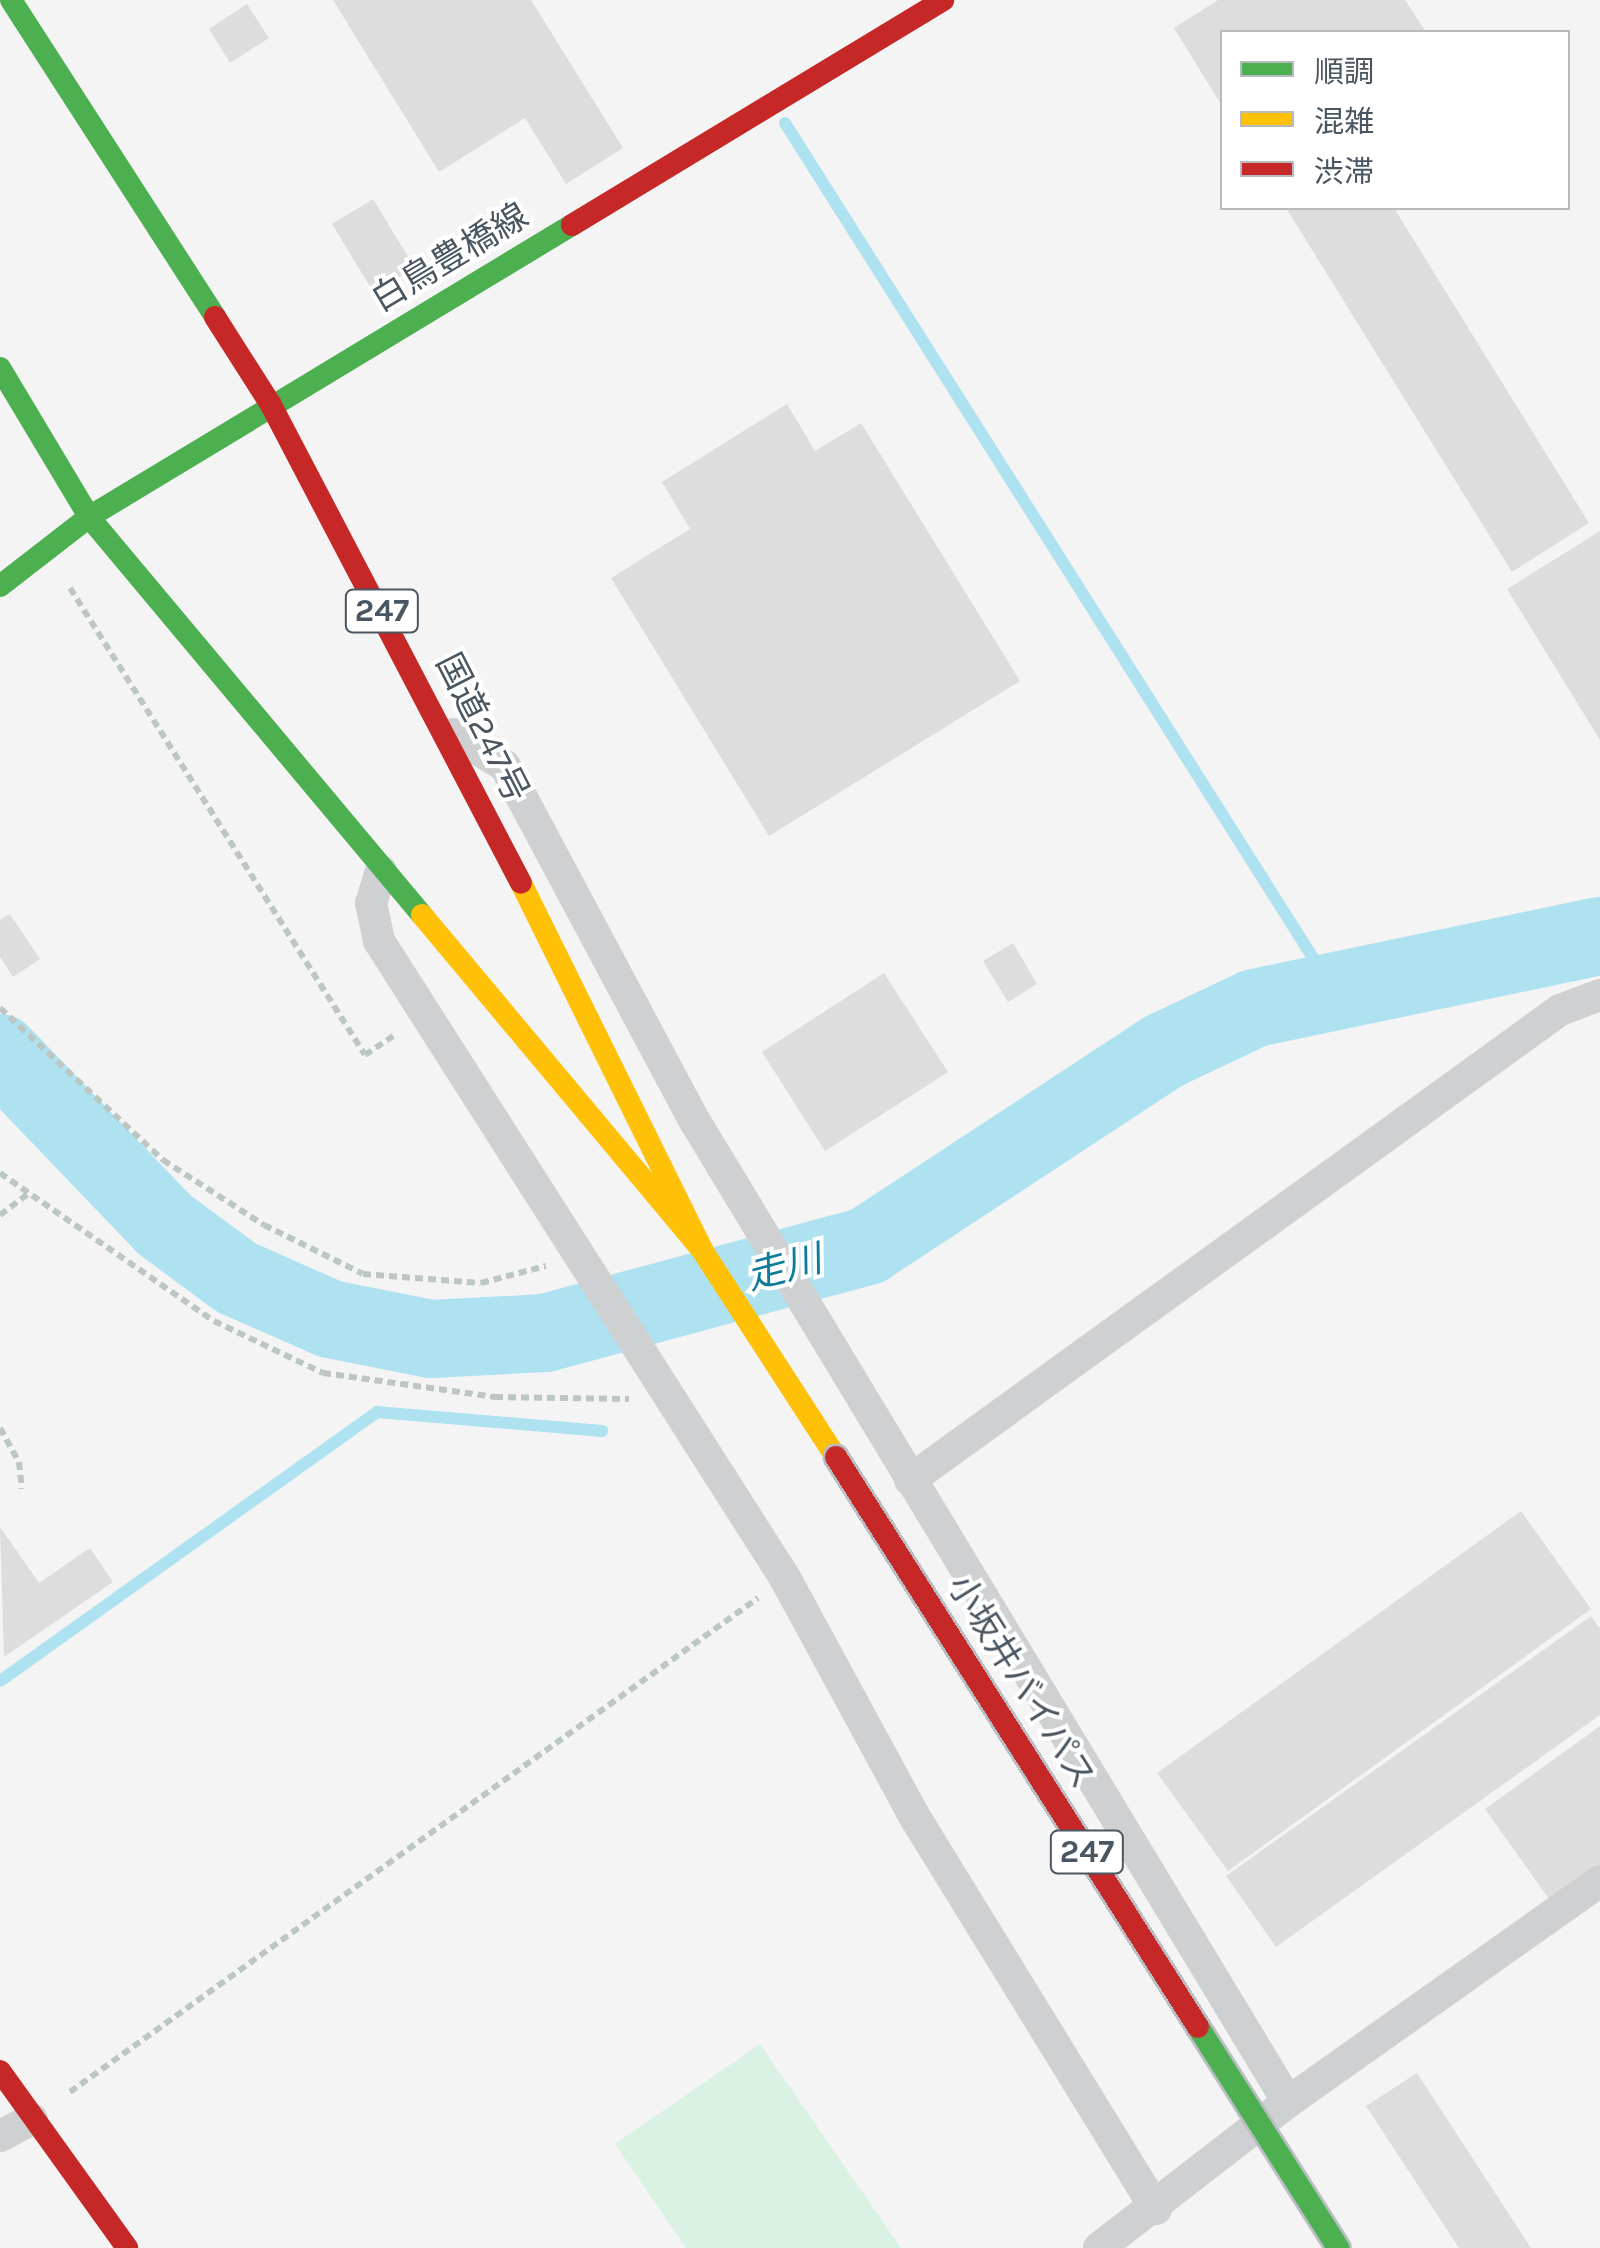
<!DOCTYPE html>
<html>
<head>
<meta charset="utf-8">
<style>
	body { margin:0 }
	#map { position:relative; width:1600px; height:2248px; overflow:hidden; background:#f4f4f4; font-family:Karla,"Noto Sans JP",sans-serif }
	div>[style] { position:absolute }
	.green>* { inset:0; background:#d9f2e3 }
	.stream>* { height:12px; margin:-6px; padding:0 6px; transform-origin:6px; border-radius:6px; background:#aee2f0 }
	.river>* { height:78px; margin:-39px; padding:0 39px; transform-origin:39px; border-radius:39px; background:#aee2f0 }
	.building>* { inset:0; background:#ddddde }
	.path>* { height:6px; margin-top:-3px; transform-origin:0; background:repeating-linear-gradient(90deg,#bcc7c4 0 8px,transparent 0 13px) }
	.street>* { height:32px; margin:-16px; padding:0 16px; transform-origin:16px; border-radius:16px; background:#ced0d2 }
	.fast>* { height:22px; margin:-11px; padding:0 11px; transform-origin:11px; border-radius:11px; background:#4caf50 }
	.slow>* { height:22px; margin:-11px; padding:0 11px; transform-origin:11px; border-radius:11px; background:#ffc107 }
	.jam>* { height:22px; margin:-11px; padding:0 11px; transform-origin:11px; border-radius:11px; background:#c62828 }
	.bridges { filter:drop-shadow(2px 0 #b9bec3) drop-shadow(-2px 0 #b9bec3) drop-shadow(0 2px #b9bec3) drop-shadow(0 -2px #b9bec3) }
	.fast-bridge>* { height:22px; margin:-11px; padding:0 11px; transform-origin:11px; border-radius:11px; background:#4caf50 }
	.jam-bridge>* { height:22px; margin:-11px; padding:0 11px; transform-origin:11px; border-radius:11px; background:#c62828 }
	span { translate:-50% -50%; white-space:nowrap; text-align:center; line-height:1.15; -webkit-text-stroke:8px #fff; paint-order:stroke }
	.shield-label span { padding:2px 8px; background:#fff; border:2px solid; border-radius:8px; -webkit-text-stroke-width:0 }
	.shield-label { font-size:32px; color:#4a5661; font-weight:700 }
	.street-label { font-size:35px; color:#4a5661 }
	.water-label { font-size:38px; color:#0c7c9b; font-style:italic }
	.legend { position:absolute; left:1220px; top:30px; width:350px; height:180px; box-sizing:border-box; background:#fff; border:2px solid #b7bbc0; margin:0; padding:12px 18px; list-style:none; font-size:30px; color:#4a5661 }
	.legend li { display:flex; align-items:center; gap:20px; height:50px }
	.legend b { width:50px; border:2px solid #b7bbc0 }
</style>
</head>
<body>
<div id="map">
	<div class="green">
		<i style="clip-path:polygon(760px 2044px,901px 2248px,686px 2248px,615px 2144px)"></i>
	</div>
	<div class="stream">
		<i style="left:785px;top:123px;width:1027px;rotate:57.69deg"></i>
		<i style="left:0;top:1681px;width:463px;rotate:-35.5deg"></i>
		<i style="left:377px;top:1412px;width:226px;rotate:4.8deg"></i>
	</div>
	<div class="river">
		<i style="left:0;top:1053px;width:238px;rotate:46.2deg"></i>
		<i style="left:165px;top:1225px;width:89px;rotate:36.4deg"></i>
		<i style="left:237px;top:1278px;width:102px;rotate:23.8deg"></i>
		<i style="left:330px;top:1319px;width:103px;rotate:11.2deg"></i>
		<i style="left:431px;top:1339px;width:114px;rotate:-3deg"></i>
		<i style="left:545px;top:1333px;width:334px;rotate:-15.1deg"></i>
		<i style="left:867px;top:1246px;width:355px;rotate:-33.3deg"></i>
		<i style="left:1164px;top:1051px;width:101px;rotate:-25.3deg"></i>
		<i style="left:1255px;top:1008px;width:352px;rotate:-11.8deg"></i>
	</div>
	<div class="building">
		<i style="clip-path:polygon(333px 0,531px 0,623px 148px,566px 184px,525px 118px,439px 172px)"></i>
		<i style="clip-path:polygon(1218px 0,1405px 0,1426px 32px,1222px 32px,1222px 106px,1174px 28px)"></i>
		<i style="clip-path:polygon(247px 4px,269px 38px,230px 63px,209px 29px)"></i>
		<i style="clip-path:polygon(373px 199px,415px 268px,374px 293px,332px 224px)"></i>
		<i style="clip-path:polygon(1286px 208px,1394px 208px,1589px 523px,1512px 572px)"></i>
		<i style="clip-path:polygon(787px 404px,815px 451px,861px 423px,1020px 681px,769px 836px,611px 578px,690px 529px,662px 482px)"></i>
		<i style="clip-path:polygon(1600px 531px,1600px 740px,1507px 589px)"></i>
		<i style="clip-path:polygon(10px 914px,40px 959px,13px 977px,0 957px,0 920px)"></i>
		<i style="clip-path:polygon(1013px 943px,1037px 984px,1008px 1002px,983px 961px)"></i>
		<i style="clip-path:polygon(884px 973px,948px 1072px,825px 1151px,762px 1052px)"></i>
		<i style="clip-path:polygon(1521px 1511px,1591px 1609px,1228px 1871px,1157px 1773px)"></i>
		<i style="clip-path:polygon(0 1527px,39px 1583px,90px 1548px,113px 1582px,4px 1657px)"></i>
		<i style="clip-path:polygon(1591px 1616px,1600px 1629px,1600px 1715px,1276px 1947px,1226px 1876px)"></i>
		<i style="clip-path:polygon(1600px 1726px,1600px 1868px,1552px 1903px,1485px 1809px)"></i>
		<i style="clip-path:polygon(1417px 2073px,1531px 2248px,1459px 2248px,1366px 2106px)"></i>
	</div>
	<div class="path">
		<i style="left:70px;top:588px;width:552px;rotate:57.72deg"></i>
		<i style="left:365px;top:1055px;width:36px;rotate:-34deg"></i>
		<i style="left:0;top:1008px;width:223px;rotate:43deg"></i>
		<i style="left:163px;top:1160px;width:120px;rotate:32.8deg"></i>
		<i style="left:264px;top:1225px;width:110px;rotate:26.3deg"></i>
		<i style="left:363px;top:1274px;width:118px;rotate:4.4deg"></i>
		<i style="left:481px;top:1283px;width:67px;rotate:-14.7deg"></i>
		<i style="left:0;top:1173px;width:260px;rotate:34.7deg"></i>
		<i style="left:214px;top:1321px;width:121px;rotate:25.5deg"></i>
		<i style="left:323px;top:1373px;width:174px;rotate:7.9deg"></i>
		<i style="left:495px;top:1397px;width:134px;rotate:0.9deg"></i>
		<i style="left:0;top:1215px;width:34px;rotate:-37deg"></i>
		<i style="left:0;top:1428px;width:39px;rotate:61deg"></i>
		<i style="left:19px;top:1462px;width:27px;rotate:84deg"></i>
		<i style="left:70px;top:2092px;width:847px;rotate:-35.68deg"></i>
	</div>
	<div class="street">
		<i style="left:453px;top:734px;width:61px;rotate:31.6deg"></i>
		<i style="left:505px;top:766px;width:405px;rotate:61.9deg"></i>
		<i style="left:696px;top:1123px;width:1144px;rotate:58.84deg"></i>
		<i style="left:381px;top:871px;width:34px;rotate:107deg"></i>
		<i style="left:371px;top:903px;width:39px;rotate:78deg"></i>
		<i style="left:379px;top:941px;width:755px;rotate:57.49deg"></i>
		<i style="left:785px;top:1578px;width:274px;rotate:61.5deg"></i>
		<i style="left:916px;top:1819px;width:458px;rotate:58.4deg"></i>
		<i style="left:910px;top:1480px;width:802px;rotate:-35.87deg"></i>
		<i style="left:1560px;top:1010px;width:43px;rotate:-20.6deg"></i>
		<i style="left:0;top:2136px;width:36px;rotate:-28deg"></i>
		<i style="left:1099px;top:2248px;width:239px;rotate:-37.7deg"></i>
		<i style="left:1288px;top:2102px;width:382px;rotate:-35.3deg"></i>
	</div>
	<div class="fast">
		<i style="left:11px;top:0;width:377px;rotate:57.2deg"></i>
		<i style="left:0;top:368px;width:174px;rotate:59.1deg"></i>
		<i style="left:89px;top:517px;width:519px;rotate:50.08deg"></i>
		<i style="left:0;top:586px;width:113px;rotate:-37.8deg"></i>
		<i style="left:89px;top:517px;width:564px;rotate:-31.16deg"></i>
	</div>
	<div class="slow">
		<i style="left:521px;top:883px;width:409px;rotate:63.7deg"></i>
		<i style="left:422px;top:915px;width:437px;rotate:50.1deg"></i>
		<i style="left:702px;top:1250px;width:247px;rotate:57.1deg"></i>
	</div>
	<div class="jam">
		<i style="left:572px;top:225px;width:434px;rotate:-31.2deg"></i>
		<i style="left:215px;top:317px;width:104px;rotate:57.5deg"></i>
		<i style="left:271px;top:405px;width:539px;rotate:62.39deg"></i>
		<i style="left:0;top:2071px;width:218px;rotate:54.3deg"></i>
	</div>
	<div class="bridges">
		<div class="fast-bridge">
			<i style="left:1198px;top:2027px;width:262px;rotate:57.6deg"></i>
		</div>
		<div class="jam-bridge">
			<i style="left:836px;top:1457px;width:675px;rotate:57.58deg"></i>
		</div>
	</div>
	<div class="shield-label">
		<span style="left:382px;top:611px">247</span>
		<span style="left:1087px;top:1852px">247</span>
	</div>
	<div class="street-label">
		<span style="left:450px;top:258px;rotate:-31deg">白鳥豊橋線</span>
		<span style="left:482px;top:728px;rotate:63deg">国道247号</span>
		<span style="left:1021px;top:1682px;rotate:58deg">小坂井バイパス</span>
	</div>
	<div class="water-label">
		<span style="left:784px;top:1268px;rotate:-15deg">走川</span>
	</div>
	<ul class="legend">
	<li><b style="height:12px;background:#4caf50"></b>順調</li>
	<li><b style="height:12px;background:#ffc107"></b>混雑</li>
	<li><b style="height:12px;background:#c62828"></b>渋滞</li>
	</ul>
</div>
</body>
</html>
